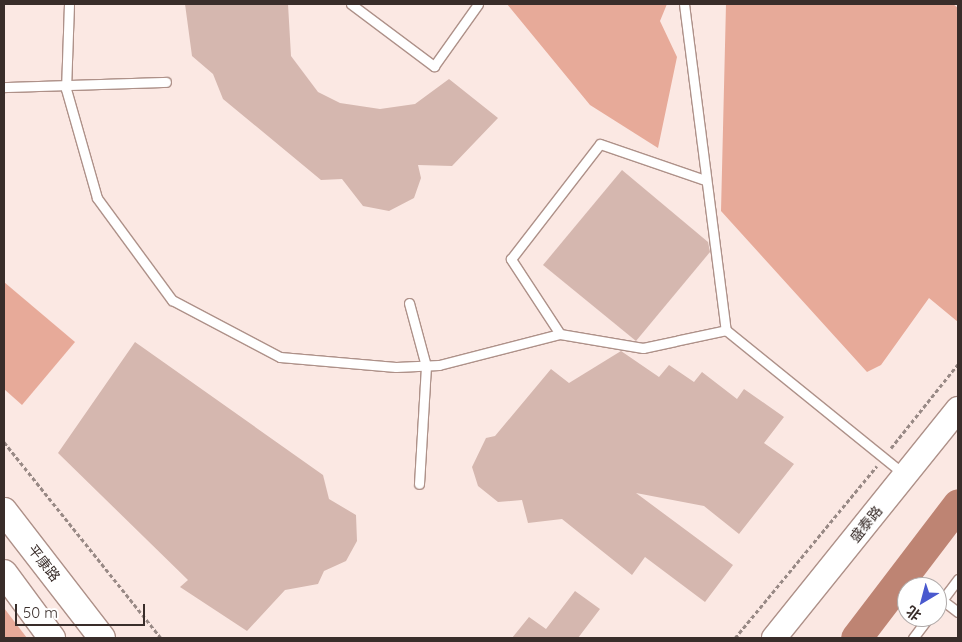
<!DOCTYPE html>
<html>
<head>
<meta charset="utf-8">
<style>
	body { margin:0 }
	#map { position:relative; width:962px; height:642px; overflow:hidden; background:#fbe8e3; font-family:Quicksand,"Noto Sans SC",sans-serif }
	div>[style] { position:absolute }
	.green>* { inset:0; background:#e7aa99 }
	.river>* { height:31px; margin:-15.5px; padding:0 15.5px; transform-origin:15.5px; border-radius:15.5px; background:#be8473 }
	.building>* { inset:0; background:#d5b7af }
	.path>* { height:3px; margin-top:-1.5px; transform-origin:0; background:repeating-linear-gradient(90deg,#988985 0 4px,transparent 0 6.5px) }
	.roads { filter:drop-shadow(1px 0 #ae9189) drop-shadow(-1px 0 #ae9189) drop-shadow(0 1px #ae9189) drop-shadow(0 -1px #ae9189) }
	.lane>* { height:9px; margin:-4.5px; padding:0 4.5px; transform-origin:4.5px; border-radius:4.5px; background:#fff }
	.secondary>* { height:24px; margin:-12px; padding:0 12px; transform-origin:12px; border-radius:12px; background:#fff }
	.primary>* { height:26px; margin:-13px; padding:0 13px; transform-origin:13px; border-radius:13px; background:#fff }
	span { translate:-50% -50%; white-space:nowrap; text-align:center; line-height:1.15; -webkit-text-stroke:4px #fff; paint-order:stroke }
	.street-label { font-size:14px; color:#392d2a }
	.frame { position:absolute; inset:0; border:5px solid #392d2a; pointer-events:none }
	.north { position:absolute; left:897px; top:577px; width:50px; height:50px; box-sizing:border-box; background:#fff; border:1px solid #b0abaa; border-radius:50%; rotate:217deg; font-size:14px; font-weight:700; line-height:20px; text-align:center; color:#392d2a }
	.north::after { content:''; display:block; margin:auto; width:18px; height:22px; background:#4a59ce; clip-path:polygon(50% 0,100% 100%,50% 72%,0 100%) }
	.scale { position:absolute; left:15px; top:604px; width:130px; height:22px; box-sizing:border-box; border:2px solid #392d2a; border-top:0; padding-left:6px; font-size:15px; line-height:18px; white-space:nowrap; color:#392d2a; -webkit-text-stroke:4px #fff; paint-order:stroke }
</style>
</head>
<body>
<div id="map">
	<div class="green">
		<i style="clip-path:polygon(507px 4px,667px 4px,660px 21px,677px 57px,658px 148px,590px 105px)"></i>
		<i style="clip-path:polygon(726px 4px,953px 4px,958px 8px,958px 322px,929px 298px,881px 365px,867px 372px,721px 211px)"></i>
		<i style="clip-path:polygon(4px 282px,75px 342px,22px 405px,4px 389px)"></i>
		<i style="clip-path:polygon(4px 608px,27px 638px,4px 638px)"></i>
	</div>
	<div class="river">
		<i style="left:856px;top:638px;width:168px;rotate:-52.7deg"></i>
	</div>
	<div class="building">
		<i style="clip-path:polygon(185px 4px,288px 4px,291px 56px,318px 92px,340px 103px,380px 109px,415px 104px,449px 79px,498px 118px,452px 166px,418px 165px,421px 178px,414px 198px,389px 211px,363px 206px,342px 179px,321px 180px,223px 99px,213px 74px,192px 56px)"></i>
		<i style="clip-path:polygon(622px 170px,708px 242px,710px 252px,636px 341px,543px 265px)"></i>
		<i style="clip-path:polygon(135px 342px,323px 475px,329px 499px,356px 515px,357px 541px,346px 561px,324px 571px,318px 584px,285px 590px,247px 631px,180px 587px,188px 580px,58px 453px)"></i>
		<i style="clip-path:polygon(621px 351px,659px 377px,669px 365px,694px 382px,702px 372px,737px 399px,744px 389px,784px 417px,764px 443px,794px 464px,739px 534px,704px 506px,636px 493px,733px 565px,705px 602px,645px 557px,632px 575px,562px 519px,528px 523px,522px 500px,498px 502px,478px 486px,472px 467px,486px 438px,495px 436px,551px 369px,569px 383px)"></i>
		<i style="clip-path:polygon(575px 591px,600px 609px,578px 638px,512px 638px,529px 617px,546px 629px)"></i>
	</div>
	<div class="path">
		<i style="left:4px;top:442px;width:251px;rotate:51.3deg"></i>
		<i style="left:891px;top:448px;width:107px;rotate:-51.4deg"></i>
		<i style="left:735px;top:638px;width:223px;rotate:-50.5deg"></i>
	</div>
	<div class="roads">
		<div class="lane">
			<i style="left:69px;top:4px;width:85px;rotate:92deg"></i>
			<i style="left:66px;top:89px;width:113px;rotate:74.1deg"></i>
			<i style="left:97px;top:198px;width:127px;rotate:53.7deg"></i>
			<i style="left:172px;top:300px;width:122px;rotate:27.8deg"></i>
			<i style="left:280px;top:357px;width:116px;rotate:4.9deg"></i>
			<i style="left:396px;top:367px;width:43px;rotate:-2.7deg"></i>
			<i style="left:439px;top:365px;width:125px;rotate:-14.4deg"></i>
			<i style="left:560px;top:334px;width:84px;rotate:9.6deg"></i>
			<i style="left:643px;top:348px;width:85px;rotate:-12.2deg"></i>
			<i style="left:726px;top:330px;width:229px;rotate:39deg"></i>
			<i style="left:351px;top:4px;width:104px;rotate:36.8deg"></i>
			<i style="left:434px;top:66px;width:76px;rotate:-54.6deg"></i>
			<i style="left:684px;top:4px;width:329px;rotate:82.7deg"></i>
			<i style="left:4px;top:87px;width:162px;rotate:-1.8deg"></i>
			<i style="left:409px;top:303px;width:65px;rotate:74.9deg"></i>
			<i style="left:426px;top:366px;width:118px;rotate:93.4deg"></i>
			<i style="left:560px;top:334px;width:90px;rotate:-123.2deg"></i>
			<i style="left:511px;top:259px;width:145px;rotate:-52.3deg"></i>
			<i style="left:600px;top:144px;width:111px;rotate:18.9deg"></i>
			<i style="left:942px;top:600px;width:20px;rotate:37deg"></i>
			<i style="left:937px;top:607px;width:35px;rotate:-53deg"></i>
			<i style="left:913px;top:638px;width:26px;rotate:-53deg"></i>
		</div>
		<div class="secondary">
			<i style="left:774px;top:638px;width:294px;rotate:-51.2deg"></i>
		</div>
		<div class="primary">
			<i style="left:4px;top:511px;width:160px;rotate:52.3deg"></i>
			<i style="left:4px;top:573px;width:81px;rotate:53.6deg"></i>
		</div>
	</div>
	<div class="street-label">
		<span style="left:866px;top:524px;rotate:-51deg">盛泰路</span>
		<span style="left:44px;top:563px;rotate:52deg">平康路</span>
	</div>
	<div class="frame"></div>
	<div class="north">北</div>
	<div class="scale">50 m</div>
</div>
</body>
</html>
